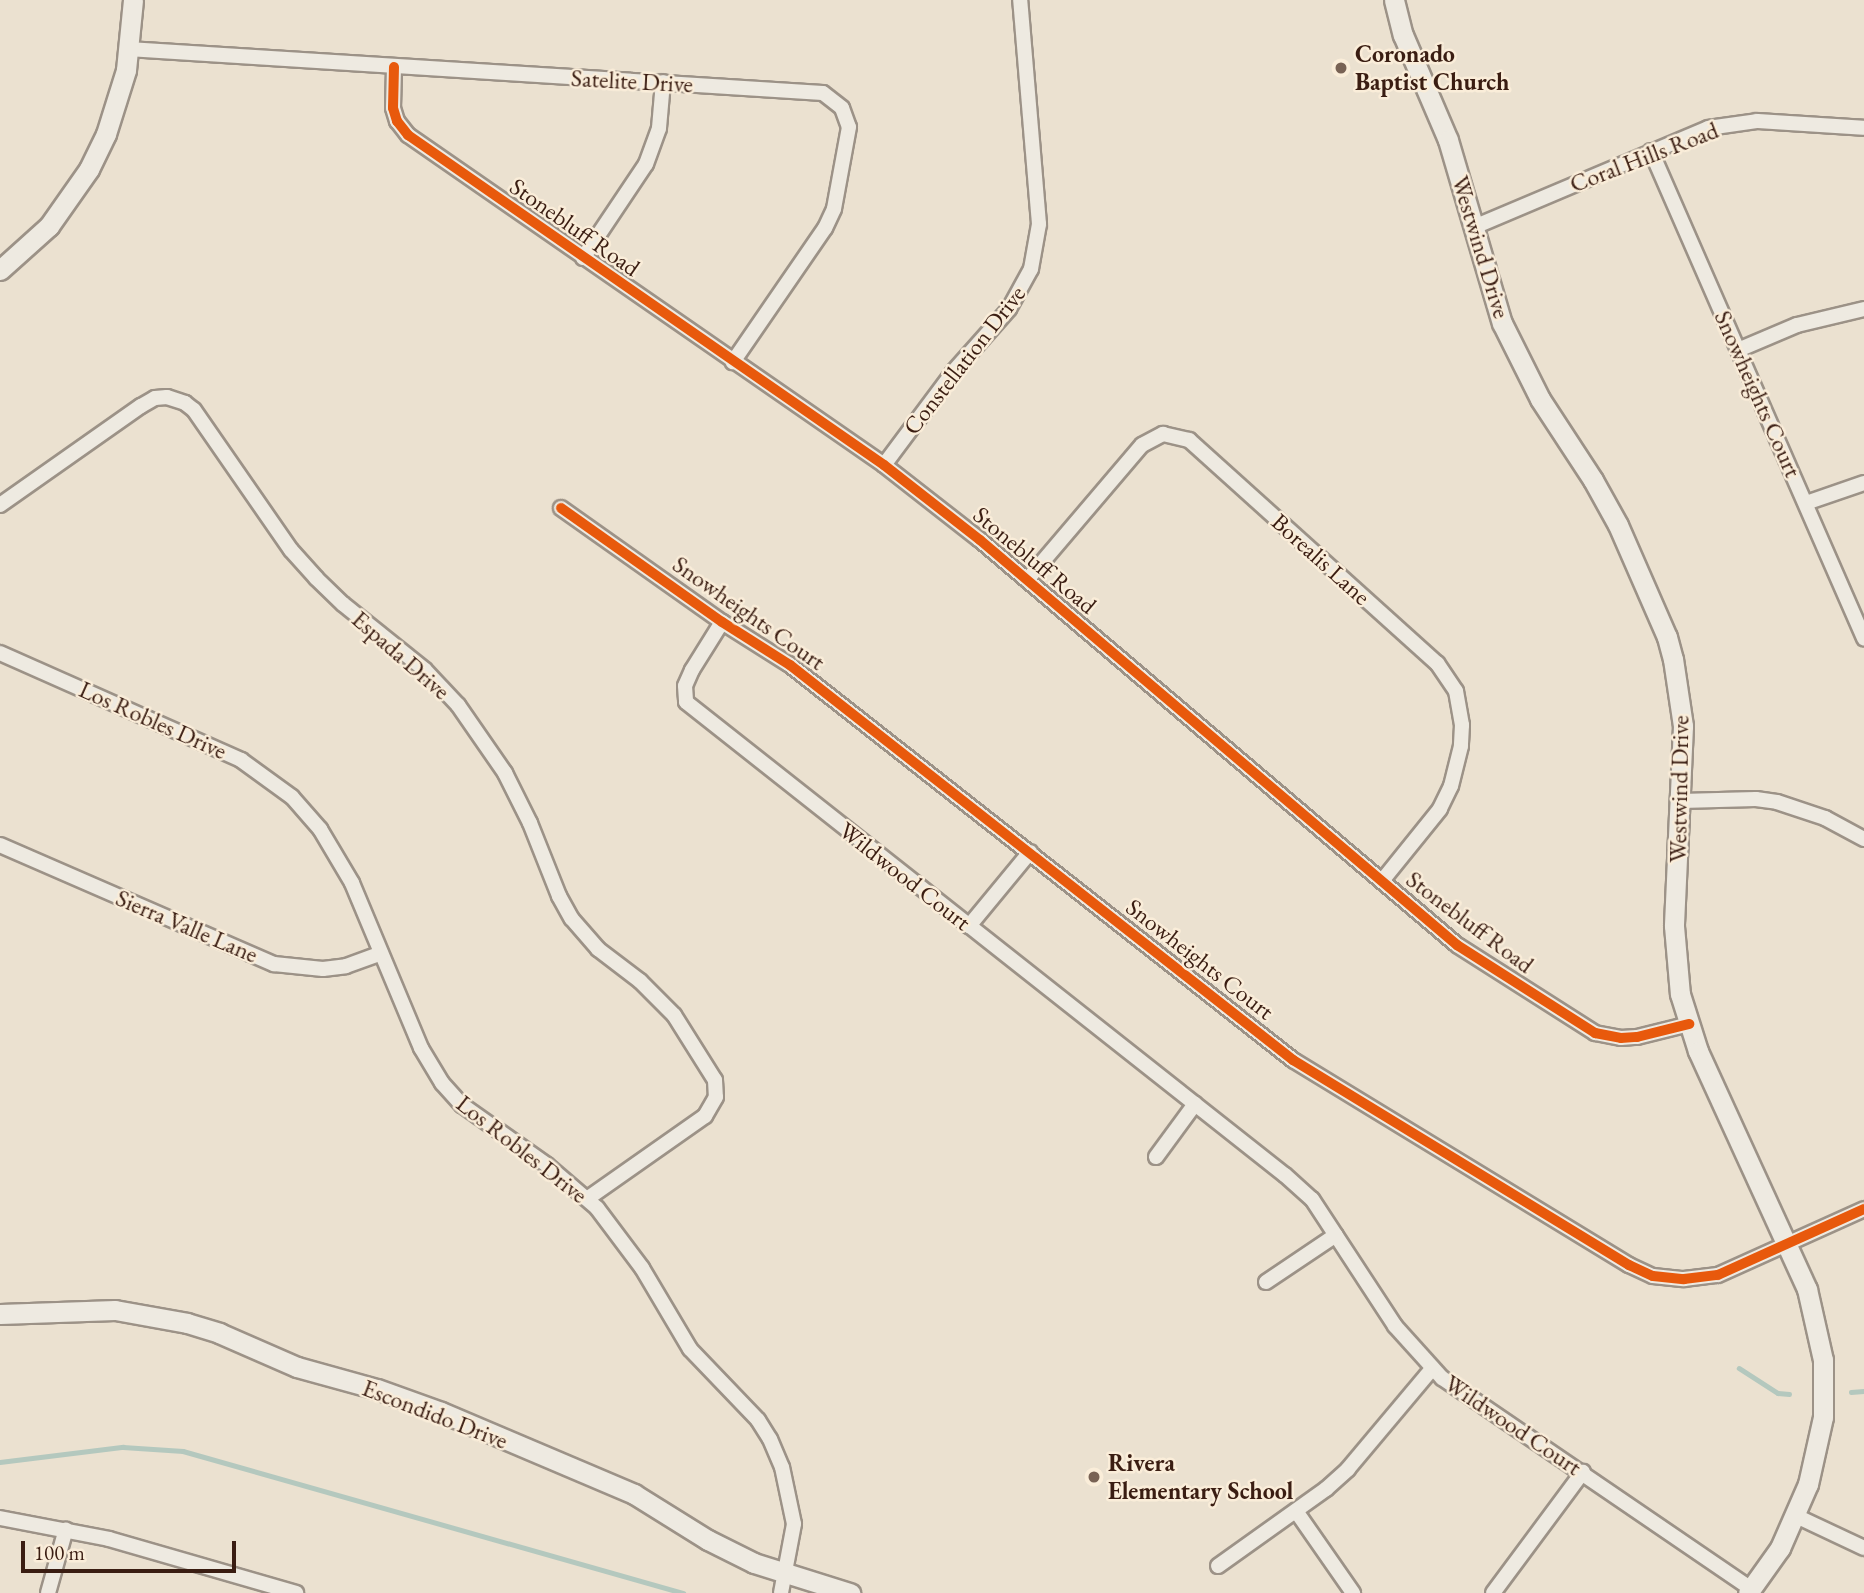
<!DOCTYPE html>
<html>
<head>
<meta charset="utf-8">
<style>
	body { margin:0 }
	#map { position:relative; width:1864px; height:1593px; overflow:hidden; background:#ebe1d0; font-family:"EB Garamond",serif }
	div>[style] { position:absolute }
	.stream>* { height:4.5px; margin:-2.25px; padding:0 2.25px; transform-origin:2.25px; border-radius:2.25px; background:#b4c8be }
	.roads { filter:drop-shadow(2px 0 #9c9287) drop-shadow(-2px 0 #9c9287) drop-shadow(0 2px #9c9287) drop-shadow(0 -2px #9c9287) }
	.street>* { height:14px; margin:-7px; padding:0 7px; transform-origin:7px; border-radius:7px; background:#eeeae1 }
	.secondary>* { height:19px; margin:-9.5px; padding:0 9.5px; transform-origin:9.5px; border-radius:9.5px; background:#eeeae1 }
	.cycleway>* { height:10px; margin:-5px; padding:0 5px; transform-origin:5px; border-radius:5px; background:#e8590c }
	.dots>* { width:19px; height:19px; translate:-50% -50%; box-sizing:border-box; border:4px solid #faedd9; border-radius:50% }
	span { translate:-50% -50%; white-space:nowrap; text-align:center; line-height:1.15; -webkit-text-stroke:5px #faedd9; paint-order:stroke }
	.poi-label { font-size:24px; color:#3a1d12; font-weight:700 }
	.left { translate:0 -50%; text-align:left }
	.street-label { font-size:24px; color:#3a1d12 }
	.scale { position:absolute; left:21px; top:1541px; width:215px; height:32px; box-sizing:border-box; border:4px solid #3a1d12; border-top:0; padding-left:9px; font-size:21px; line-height:24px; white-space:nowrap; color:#3a1d12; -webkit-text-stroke:5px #faedd9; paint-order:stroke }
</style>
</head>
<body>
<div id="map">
	<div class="stream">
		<i style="left:1739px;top:1368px;width:46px;rotate:32.7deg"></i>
		<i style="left:1778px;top:1393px;width:11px;rotate:5deg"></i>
		<i style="left:1851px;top:1392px;width:13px;rotate:-4deg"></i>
		<i style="left:0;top:1462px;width:124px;rotate:-7deg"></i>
		<i style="left:123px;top:1447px;width:60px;rotate:3.8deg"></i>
		<i style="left:183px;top:1451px;width:520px;rotate:15.85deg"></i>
	</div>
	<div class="roads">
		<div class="street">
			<i style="left:128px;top:49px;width:696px;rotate:3.62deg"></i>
			<i style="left:823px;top:93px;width:24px;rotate:38deg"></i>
			<i style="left:842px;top:108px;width:20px;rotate:70deg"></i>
			<i style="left:849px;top:127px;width:83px;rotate:100.4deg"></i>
			<i style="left:834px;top:209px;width:21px;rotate:115deg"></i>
			<i style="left:825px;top:228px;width:163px;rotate:124.5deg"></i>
			<i style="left:394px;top:67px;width:41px;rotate:91.4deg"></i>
			<i style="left:393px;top:108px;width:14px;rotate:73deg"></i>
			<i style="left:397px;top:121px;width:18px;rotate:52deg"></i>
			<i style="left:408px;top:135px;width:579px;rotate:34.73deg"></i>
			<i style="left:884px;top:465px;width:122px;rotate:38deg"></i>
			<i style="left:980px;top:540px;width:626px;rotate:40.33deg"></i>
			<i style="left:1457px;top:945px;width:164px;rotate:32.5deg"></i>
			<i style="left:1595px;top:1033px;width:26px;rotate:11deg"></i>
			<i style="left:1621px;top:1038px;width:16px;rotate:-4deg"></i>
			<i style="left:1637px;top:1037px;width:54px;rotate:-14deg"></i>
			<i style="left:1651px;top:151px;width:532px;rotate:66.38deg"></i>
			<i style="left:1474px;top:227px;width:254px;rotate:-22.9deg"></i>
			<i style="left:1708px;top:128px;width:49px;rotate:-8.1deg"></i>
			<i style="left:1757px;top:121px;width:107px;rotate:3.7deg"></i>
			<i style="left:583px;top:258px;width:113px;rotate:-56.2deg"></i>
			<i style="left:646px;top:164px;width:38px;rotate:-70deg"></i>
			<i style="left:659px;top:128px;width:46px;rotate:-85deg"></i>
			<i style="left:1738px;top:350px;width:64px;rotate:-23deg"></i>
			<i style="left:1797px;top:325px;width:69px;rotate:-13.4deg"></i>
			<i style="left:884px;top:465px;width:117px;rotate:-53.3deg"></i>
			<i style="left:954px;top:371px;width:83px;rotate:-48.4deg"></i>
			<i style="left:1009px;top:309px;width:46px;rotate:-61.2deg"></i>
			<i style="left:1031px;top:269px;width:46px;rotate:-79.9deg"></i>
			<i style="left:1039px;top:224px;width:225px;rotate:-94.8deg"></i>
			<i style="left:1806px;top:503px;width:61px;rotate:-19deg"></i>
			<i style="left:0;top:505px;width:172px;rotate:-35.1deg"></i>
			<i style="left:141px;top:406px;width:16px;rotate:-30deg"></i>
			<i style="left:155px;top:398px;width:12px;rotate:-5deg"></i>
			<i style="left:167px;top:397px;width:19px;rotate:18deg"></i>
			<i style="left:185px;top:403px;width:11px;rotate:38deg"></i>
			<i style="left:194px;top:410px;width:170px;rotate:55.3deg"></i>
			<i style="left:291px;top:550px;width:38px;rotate:48deg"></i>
			<i style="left:316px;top:578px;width:37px;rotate:44deg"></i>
			<i style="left:343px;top:604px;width:105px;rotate:38.8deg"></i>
			<i style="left:425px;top:670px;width:48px;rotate:46.7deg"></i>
			<i style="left:458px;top:705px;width:83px;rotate:55.3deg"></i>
			<i style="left:505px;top:773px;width:56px;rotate:63.4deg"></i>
			<i style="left:530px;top:823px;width:79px;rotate:68.3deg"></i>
			<i style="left:559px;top:896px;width:26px;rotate:61deg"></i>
			<i style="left:572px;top:919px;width:40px;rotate:49deg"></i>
			<i style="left:598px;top:949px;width:53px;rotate:37.3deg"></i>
			<i style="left:640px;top:981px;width:48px;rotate:45deg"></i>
			<i style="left:674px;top:1015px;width:77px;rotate:57.8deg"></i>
			<i style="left:715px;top:1080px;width:17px;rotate:87deg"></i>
			<i style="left:716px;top:1097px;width:22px;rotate:120deg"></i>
			<i style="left:705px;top:1116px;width:144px;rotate:144.9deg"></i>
			<i style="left:561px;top:508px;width:197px;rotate:35.3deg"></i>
			<i style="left:722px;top:622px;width:80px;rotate:32.3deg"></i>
			<i style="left:790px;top:665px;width:640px;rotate:38.14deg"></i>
			<i style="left:1293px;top:1060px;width:394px;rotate:31.4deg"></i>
			<i style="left:1629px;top:1265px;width:26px;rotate:25deg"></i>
			<i style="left:1653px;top:1276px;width:31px;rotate:6deg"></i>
			<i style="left:1684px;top:1279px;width:34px;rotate:-7deg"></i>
			<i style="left:1718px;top:1275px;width:160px;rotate:-24.3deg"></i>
			<i style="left:1027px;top:580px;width:177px;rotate:-49.6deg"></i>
			<i style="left:1142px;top:445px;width:24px;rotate:-28deg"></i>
			<i style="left:1163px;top:434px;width:27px;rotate:13deg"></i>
			<i style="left:1189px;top:440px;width:334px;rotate:42deg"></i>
			<i style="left:1437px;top:663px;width:34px;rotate:56deg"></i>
			<i style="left:1456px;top:691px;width:35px;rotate:80deg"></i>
			<i style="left:1462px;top:725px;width:21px;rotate:93deg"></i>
			<i style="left:1461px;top:746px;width:41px;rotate:104deg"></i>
			<i style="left:1451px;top:786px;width:25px;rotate:116deg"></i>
			<i style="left:1440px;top:809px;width:92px;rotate:128.9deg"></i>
			<i style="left:722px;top:622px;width:57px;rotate:122deg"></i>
			<i style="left:692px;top:670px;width:17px;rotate:114deg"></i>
			<i style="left:685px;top:686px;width:16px;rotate:86deg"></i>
			<i style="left:686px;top:702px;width:763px;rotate:38.3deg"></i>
			<i style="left:1285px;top:1175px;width:36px;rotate:42deg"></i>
			<i style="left:1312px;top:1199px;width:152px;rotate:56.8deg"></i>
			<i style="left:1395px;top:1326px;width:70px;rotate:47.9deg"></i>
			<i style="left:1442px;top:1378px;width:374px;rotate:34.3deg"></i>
			<i style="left:0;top:653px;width:264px;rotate:23.9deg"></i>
			<i style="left:241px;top:760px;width:63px;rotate:36deg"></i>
			<i style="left:292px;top:797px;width:43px;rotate:48.8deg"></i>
			<i style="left:320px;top:829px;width:63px;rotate:59.3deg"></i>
			<i style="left:352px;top:883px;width:179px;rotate:67.3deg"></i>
			<i style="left:421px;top:1048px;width:41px;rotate:59deg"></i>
			<i style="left:442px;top:1083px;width:30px;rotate:48deg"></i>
			<i style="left:462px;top:1105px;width:104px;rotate:35.2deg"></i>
			<i style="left:547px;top:1165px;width:66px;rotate:40.7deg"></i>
			<i style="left:597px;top:1208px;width:75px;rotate:53.1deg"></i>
			<i style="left:642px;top:1268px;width:94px;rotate:59.3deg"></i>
			<i style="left:690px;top:1349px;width:98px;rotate:46.2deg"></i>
			<i style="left:758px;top:1420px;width:22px;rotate:58deg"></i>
			<i style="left:770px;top:1439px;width:30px;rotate:67deg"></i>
			<i style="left:782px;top:1467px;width:58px;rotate:78.1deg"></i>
			<i style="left:794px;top:1524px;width:70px;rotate:100.7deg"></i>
			<i style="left:1681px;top:801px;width:75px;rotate:-1.5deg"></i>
			<i style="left:1756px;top:799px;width:21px;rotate:8deg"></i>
			<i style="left:1777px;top:802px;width:51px;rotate:18.4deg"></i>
			<i style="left:1825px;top:818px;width:44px;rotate:28.3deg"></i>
			<i style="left:0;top:845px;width:299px;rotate:23.5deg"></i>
			<i style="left:274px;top:964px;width:49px;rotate:5.8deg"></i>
			<i style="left:323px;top:969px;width:23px;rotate:-7deg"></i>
			<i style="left:346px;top:966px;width:37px;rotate:-20deg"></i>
			<i style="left:969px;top:926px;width:96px;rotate:-50.5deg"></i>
			<i style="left:1156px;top:1157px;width:66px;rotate:-53.7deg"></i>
			<i style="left:1266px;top:1282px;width:84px;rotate:-33.9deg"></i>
			<i style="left:1296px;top:1511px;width:100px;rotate:55.2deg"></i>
			<i style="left:1796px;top:1516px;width:75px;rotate:25.2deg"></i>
			<i style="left:0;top:1518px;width:111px;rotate:10.9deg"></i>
			<i style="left:109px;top:1539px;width:195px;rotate:16.1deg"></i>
			<i style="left:1218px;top:1566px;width:133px;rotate:-35.5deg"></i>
			<i style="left:1326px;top:1489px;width:30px;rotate:-42deg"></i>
			<i style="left:1348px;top:1469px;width:131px;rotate:-50deg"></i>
			<i style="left:48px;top:1593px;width:66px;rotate:-74.3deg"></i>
			<i style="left:1493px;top:1593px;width:151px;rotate:-53.4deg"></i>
		</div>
		<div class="secondary">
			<i style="left:1394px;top:0;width:36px;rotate:76deg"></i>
			<i style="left:1403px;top:35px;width:114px;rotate:66.8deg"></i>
			<i style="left:1448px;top:140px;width:191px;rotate:73.6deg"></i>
			<i style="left:1502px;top:323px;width:85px;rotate:63.4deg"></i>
			<i style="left:1540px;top:399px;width:97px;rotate:56.8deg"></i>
			<i style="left:1593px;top:480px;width:51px;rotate:60.9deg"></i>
			<i style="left:1618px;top:525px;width:122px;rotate:66.4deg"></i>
			<i style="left:1667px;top:637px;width:23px;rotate:75deg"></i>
			<i style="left:1673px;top:659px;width:68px;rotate:81.5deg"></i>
			<i style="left:1683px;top:726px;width:200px;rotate:92.6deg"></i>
			<i style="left:1674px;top:926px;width:68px;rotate:85deg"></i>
			<i style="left:1680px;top:994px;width:60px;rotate:72.5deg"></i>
			<i style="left:1698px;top:1051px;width:262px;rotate:65.4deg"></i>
			<i style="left:1807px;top:1289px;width:73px;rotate:77.3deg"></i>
			<i style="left:1823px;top:1360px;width:57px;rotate:90deg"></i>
			<i style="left:1823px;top:1417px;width:69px;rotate:102.6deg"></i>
			<i style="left:1808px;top:1484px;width:70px;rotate:113.6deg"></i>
			<i style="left:1780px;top:1548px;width:55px;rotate:125.4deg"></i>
			<i style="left:0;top:270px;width:66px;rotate:-41.9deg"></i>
			<i style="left:49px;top:226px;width:70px;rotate:-54.9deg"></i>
			<i style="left:89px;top:169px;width:39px;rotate:-64deg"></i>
			<i style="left:106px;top:134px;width:67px;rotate:-72.6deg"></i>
			<i style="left:126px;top:70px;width:70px;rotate:-84.3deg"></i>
			<i style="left:0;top:1314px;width:115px;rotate:-2deg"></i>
			<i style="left:115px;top:1310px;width:73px;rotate:10.2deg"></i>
			<i style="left:187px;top:1323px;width:34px;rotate:17deg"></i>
			<i style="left:219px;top:1333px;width:85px;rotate:23.6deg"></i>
			<i style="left:297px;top:1367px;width:83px;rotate:15.4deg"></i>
			<i style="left:377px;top:1389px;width:68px;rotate:19.8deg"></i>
			<i style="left:441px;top:1412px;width:210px;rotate:23deg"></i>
			<i style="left:634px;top:1494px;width:87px;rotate:31.9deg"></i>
			<i style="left:708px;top:1540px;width:51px;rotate:26.6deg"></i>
			<i style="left:754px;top:1563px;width:101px;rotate:17.4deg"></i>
		</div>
	</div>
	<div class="cycleway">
		<i style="left:394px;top:67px;width:41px;rotate:91.4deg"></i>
		<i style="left:393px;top:108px;width:14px;rotate:73deg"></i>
		<i style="left:397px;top:121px;width:18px;rotate:52deg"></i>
		<i style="left:408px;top:135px;width:579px;rotate:34.73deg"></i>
		<i style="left:884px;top:465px;width:122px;rotate:38deg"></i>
		<i style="left:980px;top:540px;width:626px;rotate:40.33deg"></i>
		<i style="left:1457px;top:945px;width:164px;rotate:32.5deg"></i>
		<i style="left:1595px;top:1033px;width:26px;rotate:11deg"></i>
		<i style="left:1621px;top:1038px;width:16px;rotate:-4deg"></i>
		<i style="left:1637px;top:1037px;width:54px;rotate:-14deg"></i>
		<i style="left:561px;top:508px;width:197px;rotate:35.3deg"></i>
		<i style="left:722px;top:622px;width:80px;rotate:32.3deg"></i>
		<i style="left:790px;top:665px;width:640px;rotate:38.14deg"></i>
		<i style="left:1293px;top:1060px;width:394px;rotate:31.4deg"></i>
		<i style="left:1629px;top:1265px;width:26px;rotate:25deg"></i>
		<i style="left:1653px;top:1276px;width:31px;rotate:6deg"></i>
		<i style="left:1684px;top:1279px;width:34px;rotate:-7deg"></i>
		<i style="left:1718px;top:1275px;width:160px;rotate:-24.3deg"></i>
	</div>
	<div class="dots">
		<i style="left:1341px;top:68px;background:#786254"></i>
		<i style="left:1094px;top:1477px;background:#786254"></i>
	</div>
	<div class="poi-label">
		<span class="left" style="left:1355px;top:68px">Coronado<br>Baptist Church</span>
		<span class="left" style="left:1108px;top:1477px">Rivera<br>Elementary School</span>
	</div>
	<div class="street-label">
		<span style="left:632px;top:81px;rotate:3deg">Satelite Drive</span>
		<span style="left:1644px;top:157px;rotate:-21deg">Coral Hills Road</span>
		<span style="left:575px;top:227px;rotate:35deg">Stonebluff Road</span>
		<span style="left:1481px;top:247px;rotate:73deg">Westwind Drive</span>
		<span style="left:964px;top:360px;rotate:-52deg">Constellation Drive</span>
		<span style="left:1758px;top:394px;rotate:66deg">Snowheights Court</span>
		<span style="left:1321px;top:559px;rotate:42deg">Borealis Lane</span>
		<span style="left:1035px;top:560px;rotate:40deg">Stonebluff Road</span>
		<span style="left:749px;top:613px;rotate:35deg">Snowheights Court</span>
		<span style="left:401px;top:655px;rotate:41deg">Espada Drive</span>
		<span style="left:153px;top:720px;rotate:24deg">Los Robles Drive</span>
		<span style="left:1679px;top:789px;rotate:-89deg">Westwind Drive</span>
		<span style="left:905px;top:876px;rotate:38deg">Wildwood Court</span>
		<span style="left:1470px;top:922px;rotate:37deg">Stonebluff Road</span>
		<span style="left:187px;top:926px;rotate:23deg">Sierra Valle Lane</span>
		<span style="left:1200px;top:959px;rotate:38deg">Snowheights Court</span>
		<span style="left:522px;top:1149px;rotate:38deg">Los Robles Drive</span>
		<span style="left:435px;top:1414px;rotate:21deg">Escondido Drive</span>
		<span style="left:1513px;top:1425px;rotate:34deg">Wildwood Court</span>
	</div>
	<div class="scale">100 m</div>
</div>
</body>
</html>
